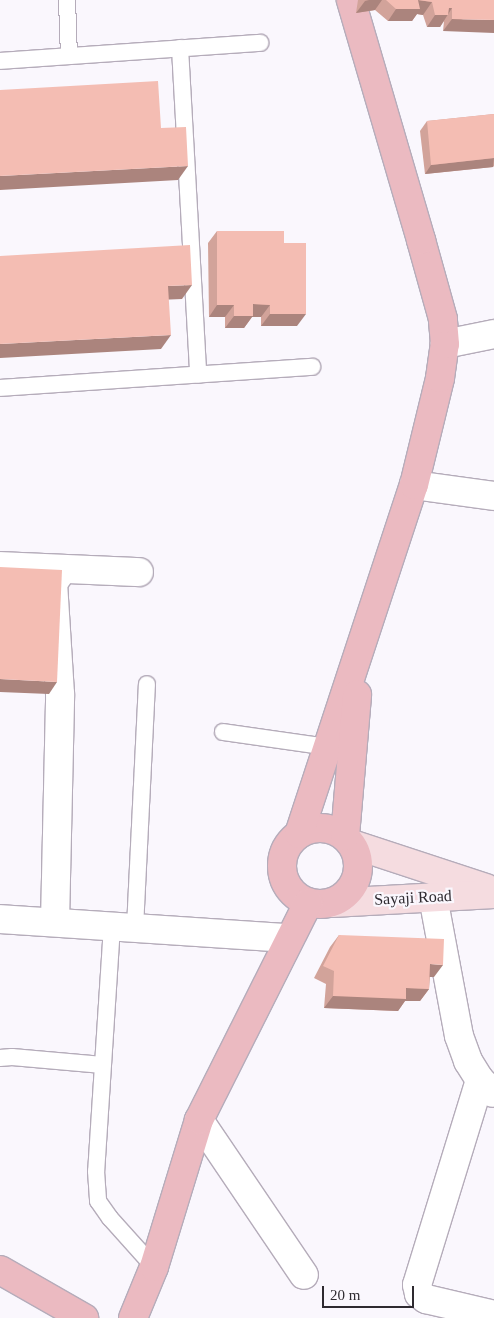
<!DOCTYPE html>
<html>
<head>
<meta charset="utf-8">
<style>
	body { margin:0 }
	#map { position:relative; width:494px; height:1318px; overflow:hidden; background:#faf7fd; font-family:Georgia,serif }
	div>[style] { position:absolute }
	.roads { filter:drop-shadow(1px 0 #b5acba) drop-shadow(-1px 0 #b5acba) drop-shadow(0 1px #b5acba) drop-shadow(0 -1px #b5acba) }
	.lane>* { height:16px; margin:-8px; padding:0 8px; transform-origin:8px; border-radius:8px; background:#fff }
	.street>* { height:28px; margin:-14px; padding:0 14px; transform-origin:14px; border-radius:14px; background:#fff }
	.secondary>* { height:28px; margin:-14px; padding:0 14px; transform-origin:14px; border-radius:14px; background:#f5dce0 }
	.primary>* { height:28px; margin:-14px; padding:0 14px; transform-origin:14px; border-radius:14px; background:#ebbac1 }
	.primary>.ring { margin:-14px; padding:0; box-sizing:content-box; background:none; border:28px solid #ebbac1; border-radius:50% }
	.wall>* { inset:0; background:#d2a39a }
	.shaded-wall>* { inset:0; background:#ab847d }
	.building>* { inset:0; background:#f4bdb3 }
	span { translate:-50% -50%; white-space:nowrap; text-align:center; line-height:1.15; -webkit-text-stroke:4.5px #faf7fd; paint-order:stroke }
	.street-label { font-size:16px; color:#2e2a30 }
	.scale { position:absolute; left:322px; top:1286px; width:92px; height:22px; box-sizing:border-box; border:2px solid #2e2a30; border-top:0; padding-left:6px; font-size:15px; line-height:18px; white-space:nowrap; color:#2e2a30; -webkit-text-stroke:4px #faf7fd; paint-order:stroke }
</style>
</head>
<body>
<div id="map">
	<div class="roads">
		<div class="lane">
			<i style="left:67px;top:0;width:56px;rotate:88deg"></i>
			<i style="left:180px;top:48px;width:327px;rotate:86.8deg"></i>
			<i style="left:0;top:61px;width:261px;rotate:-4deg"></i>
			<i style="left:0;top:388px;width:313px;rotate:-3.9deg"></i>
			<i style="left:223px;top:732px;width:106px;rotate:8.1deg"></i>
			<i style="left:112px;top:926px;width:246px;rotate:93.7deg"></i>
			<i style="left:96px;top:1171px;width:30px;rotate:86deg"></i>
			<i style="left:98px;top:1201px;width:21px;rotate:55deg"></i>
			<i style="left:110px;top:1218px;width:66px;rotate:48.1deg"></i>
			<i style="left:135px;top:928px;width:244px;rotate:-87.2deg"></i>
			<i style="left:0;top:1058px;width:12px;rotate:-5deg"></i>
			<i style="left:12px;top:1057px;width:91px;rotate:5deg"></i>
		</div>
		<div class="street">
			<i style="left:445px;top:344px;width:50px;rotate:-11.5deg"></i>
			<i style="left:414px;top:485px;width:81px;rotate:7.8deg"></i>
			<i style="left:0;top:566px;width:139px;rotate:2.5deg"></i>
			<i style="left:433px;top:897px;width:141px;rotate:79.4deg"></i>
			<i style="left:459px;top:1036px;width:27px;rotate:70deg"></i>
			<i style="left:468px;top:1061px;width:22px;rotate:58deg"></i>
			<i style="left:480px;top:1080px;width:18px;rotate:45deg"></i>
			<i style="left:0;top:919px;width:290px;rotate:3.8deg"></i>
			<i style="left:55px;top:922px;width:228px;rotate:-88.7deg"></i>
			<i style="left:60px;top:694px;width:111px;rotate:-93.6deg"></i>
			<i style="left:53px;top:583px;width:17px;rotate:-54deg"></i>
			<i style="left:480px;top:1080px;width:214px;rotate:107.1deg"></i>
			<i style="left:417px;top:1285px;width:9px;rotate:77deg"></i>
			<i style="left:419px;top:1294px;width:9px;rotate:36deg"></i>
			<i style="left:426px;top:1299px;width:70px;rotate:13.2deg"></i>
			<i style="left:199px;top:1120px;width:187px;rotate:55.9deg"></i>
		</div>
		<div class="secondary">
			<i style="left:352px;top:844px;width:141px;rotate:18.2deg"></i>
			<i style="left:332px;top:903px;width:162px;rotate:-3.2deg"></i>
		</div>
		<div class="primary">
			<i class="ring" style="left:282px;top:828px;width:48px;height:48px"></i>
			<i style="left:299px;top:834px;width:367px;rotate:-71.8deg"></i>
			<i style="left:414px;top:485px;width:110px;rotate:-76.3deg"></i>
			<i style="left:440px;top:378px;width:34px;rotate:-82deg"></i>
			<i style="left:445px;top:344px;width:25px;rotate:-95deg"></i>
			<i style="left:443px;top:319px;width:82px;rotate:-105.6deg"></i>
			<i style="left:421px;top:240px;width:250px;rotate:-106.3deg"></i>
			<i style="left:345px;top:836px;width:142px;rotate:-85.1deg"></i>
			<i style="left:0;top:1270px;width:97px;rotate:29.7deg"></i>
			<i style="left:133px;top:1318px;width:55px;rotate:-67.6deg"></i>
			<i style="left:154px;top:1267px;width:154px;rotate:-73deg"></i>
			<i style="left:199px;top:1120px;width:243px;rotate:-63.3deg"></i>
		</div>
	</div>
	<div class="wall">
		<i style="clip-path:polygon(358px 0,494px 0,443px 31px,444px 21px,440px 27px,427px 27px,423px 15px,417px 14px,412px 21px,388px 21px,375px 10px,356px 13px)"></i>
		<i style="clip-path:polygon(494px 114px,494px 166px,493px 167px,425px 174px,420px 131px,427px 121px)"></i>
		<i style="clip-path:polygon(217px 231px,284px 243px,297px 326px,261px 326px,261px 317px,252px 317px,244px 328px,225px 328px,225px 317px,209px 317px,208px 243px)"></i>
		<i style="clip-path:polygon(339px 935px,434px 977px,430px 977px,429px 989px,420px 1001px,405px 1001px,398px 1011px,324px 1008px,326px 984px,314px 978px,330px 947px)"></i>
	</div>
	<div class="shaded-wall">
		<i style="clip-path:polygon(369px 0,382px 0,375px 10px,356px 13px,365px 1px)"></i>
		<i style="clip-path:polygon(418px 0,432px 2px,423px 15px,417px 14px,412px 21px,388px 21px,396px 9px)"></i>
		<i style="clip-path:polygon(449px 8px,452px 8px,440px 27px,427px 27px,435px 15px)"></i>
		<i style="clip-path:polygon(452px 19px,494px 20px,494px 33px,443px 31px)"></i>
		<i style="clip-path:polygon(494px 158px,493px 167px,425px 174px,431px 165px)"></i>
		<i style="clip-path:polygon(188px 166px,178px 180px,0 190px,0 176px)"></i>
		<i style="clip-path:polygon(192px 285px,182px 299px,158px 300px,168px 286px)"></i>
		<i style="clip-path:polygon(253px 304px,270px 305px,261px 317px,252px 317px,244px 328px,225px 328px,234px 316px)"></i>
		<i style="clip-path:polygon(217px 305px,234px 305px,225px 317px,209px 317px)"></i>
		<i style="clip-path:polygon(270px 314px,306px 314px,297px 326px,261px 326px)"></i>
		<i style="clip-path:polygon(171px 335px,161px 349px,0 358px,0 344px)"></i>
		<i style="clip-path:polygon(0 679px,57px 682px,49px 694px,0 692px)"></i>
		<i style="clip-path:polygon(430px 964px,443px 965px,434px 977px,422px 977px)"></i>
		<i style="clip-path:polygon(406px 988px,429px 989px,420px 1001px,405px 1001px,398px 1011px,324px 1008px,333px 996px)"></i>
	</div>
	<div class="building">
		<i style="clip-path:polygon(386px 0,494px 0,494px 20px,452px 19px,452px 8px,449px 8px,448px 15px,435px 15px,432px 2px,418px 0,420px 9px,396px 9px)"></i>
		<i style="clip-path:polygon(158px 81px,161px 128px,186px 127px,188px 166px,0 176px,0 90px)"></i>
		<i style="clip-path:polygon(494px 114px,494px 158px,431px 165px,427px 121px)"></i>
		<i style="clip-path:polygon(217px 231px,284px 231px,284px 243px,306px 243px,306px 314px,270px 314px,270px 305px,253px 304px,253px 316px,234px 316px,234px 305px,217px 305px)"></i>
		<i style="clip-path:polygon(190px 245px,192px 285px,168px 286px,171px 335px,0 344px,0 256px)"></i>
		<i style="clip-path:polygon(0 567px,62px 570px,57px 682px,0 679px)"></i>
		<i style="clip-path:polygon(339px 935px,444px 939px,443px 965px,430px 964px,429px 989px,406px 988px,406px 999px,333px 996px,334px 971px,323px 966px)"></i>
	</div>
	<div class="street-label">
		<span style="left:413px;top:898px;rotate:-3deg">Sayaji Road</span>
	</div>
	<div class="scale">20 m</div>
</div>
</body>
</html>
